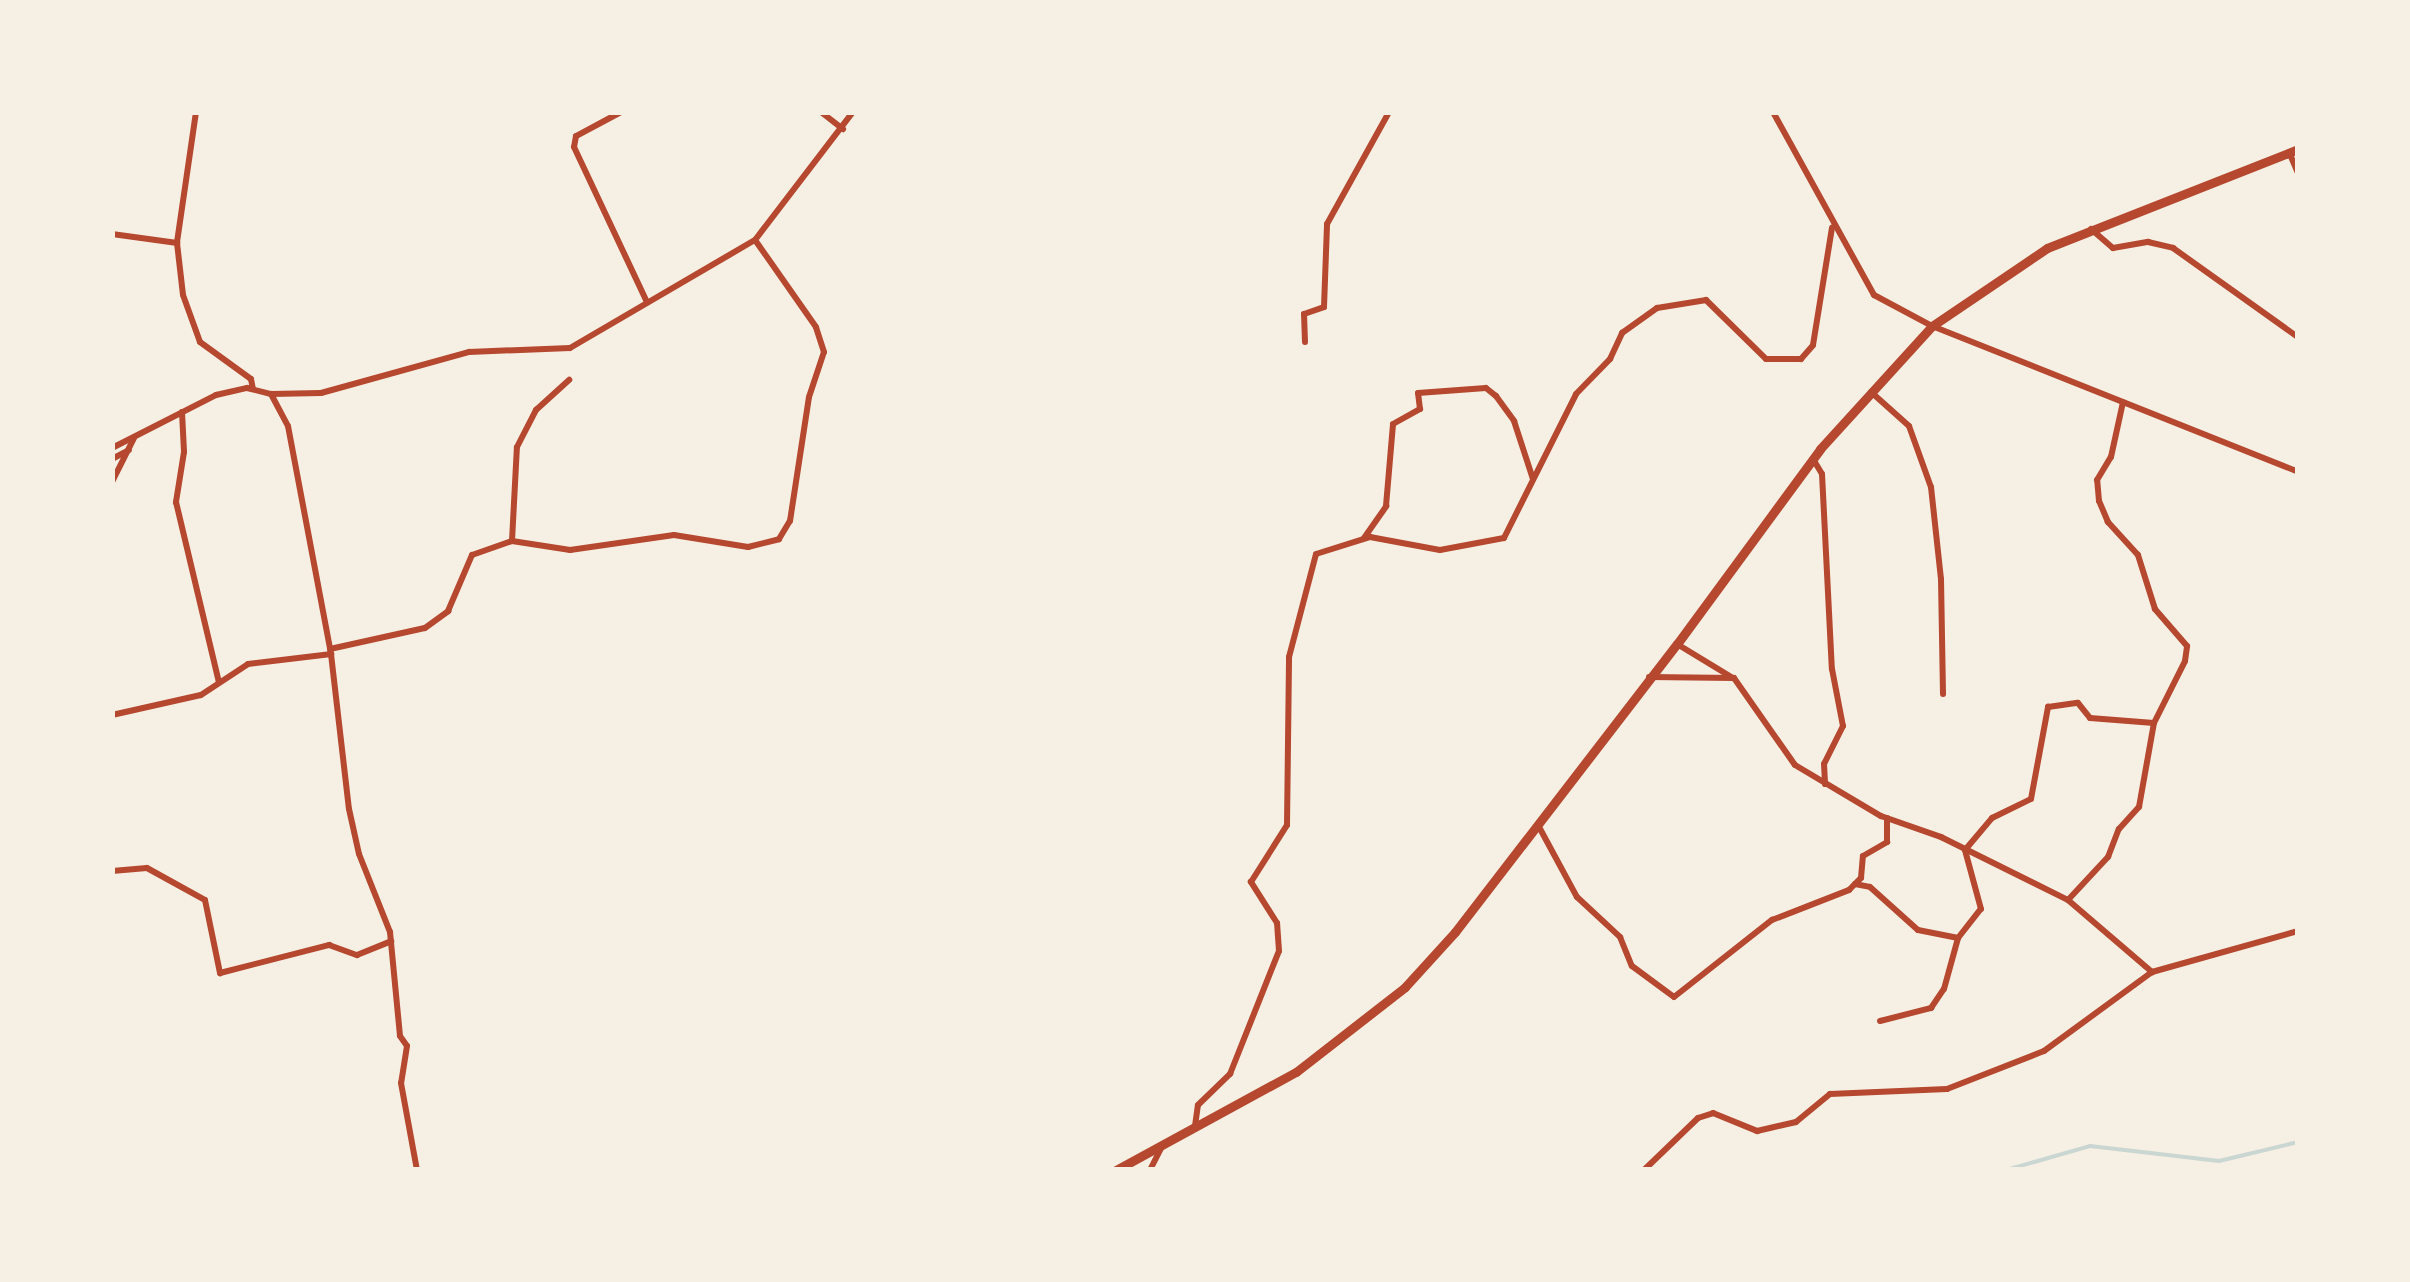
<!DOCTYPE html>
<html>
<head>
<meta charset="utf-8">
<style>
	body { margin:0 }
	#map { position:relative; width:2410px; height:1282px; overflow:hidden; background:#f6efe4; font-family:"Roboto Condensed",sans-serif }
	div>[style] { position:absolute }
	.stream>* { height:4px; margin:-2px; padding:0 2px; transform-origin:2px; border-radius:2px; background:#c9d6d2 }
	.minor>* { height:6px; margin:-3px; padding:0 3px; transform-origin:3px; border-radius:3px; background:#b5482f }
	.tertiary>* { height:9px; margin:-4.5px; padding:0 4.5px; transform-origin:4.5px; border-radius:4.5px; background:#b5482f }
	span { translate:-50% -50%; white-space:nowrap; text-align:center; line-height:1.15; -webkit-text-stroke:9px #f6efe4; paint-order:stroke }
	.frame { position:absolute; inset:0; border:115px solid #f6efe4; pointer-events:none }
</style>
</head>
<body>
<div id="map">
	<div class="stream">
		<i style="left:2006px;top:1170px;width:87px;rotate:-15.9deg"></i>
		<i style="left:2090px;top:1146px;width:130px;rotate:6.6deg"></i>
		<i style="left:2219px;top:1161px;width:81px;rotate:-13.5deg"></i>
	</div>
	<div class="minor">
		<i style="left:196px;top:112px;width:132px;rotate:98.3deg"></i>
		<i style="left:177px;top:243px;width:52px;rotate:83.4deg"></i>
		<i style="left:183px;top:295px;width:50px;rotate:70.1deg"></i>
		<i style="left:200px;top:342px;width:63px;rotate:36deg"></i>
		<i style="left:251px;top:379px;width:10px;rotate:79deg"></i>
		<i style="left:621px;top:112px;width:51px;rotate:151.9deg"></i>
		<i style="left:576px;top:136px;width:11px;rotate:100deg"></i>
		<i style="left:574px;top:147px;width:171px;rotate:64.8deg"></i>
		<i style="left:821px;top:112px;width:28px;rotate:38deg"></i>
		<i style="left:1773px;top:112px;width:209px;rotate:61.1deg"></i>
		<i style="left:1874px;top:295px;width:66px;rotate:28.1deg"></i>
		<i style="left:1932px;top:326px;width:394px;rotate:21.7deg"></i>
		<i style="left:2289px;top:152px;width:23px;rotate:67deg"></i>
		<i style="left:2091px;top:229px;width:29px;rotate:41deg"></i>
		<i style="left:2113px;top:248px;width:36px;rotate:-10deg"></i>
		<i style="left:2148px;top:242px;width:26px;rotate:13deg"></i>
		<i style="left:2173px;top:248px;width:153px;rotate:35.5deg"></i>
		<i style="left:112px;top:234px;width:66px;rotate:7.9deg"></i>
		<i style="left:1305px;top:342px;width:28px;rotate:-92deg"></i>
		<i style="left:1304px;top:314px;width:21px;rotate:-19deg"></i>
		<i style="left:1324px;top:307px;width:83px;rotate:-87.9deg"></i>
		<i style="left:1327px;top:224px;width:128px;rotate:-61deg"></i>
		<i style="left:1871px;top:392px;width:51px;rotate:41.8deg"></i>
		<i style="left:1909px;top:426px;width:65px;rotate:70.2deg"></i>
		<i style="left:1931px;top:487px;width:93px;rotate:83.8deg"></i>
		<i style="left:1941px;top:579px;width:115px;rotate:89deg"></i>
		<i style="left:271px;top:394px;width:50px;rotate:-1.1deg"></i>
		<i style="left:321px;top:393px;width:154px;rotate:-15.5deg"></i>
		<i style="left:469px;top:352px;width:101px;rotate:-2.3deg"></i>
		<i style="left:570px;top:348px;width:214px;rotate:-30.3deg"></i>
		<i style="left:755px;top:240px;width:161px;rotate:-52.6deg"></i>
		<i style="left:182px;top:412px;width:40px;rotate:87.1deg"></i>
		<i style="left:184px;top:452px;width:51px;rotate:99.1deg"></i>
		<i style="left:176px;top:502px;width:185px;rotate:76.6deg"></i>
		<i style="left:112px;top:448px;width:117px;rotate:-27deg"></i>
		<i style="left:216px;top:395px;width:32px;rotate:-13deg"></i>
		<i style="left:247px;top:388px;width:25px;rotate:14deg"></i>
		<i style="left:271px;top:394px;width:36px;rotate:62deg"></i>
		<i style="left:288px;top:426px;width:232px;rotate:79.3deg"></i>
		<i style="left:331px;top:654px;width:156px;rotate:83.4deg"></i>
		<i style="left:349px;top:809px;width:46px;rotate:77.5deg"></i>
		<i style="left:359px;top:854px;width:84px;rotate:68.3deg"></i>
		<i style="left:390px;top:932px;width:104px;rotate:84.5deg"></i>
		<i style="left:400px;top:1036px;width:12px;rotate:55deg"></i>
		<i style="left:407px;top:1046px;width:37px;rotate:99deg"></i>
		<i style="left:401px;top:1083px;width:88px;rotate:79.6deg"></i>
		<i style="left:112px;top:459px;width:19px;rotate:-28deg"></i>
		<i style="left:1813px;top:459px;width:17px;rotate:59deg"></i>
		<i style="left:1822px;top:474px;width:195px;rotate:87.1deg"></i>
		<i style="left:1832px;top:669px;width:58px;rotate:79.1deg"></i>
		<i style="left:1843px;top:726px;width:42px;rotate:116.6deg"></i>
		<i style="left:1824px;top:764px;width:20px;rotate:87deg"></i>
		<i style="left:112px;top:482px;width:49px;rotate:-63.4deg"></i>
		<i style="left:1364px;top:538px;width:39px;rotate:-55deg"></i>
		<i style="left:1386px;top:506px;width:82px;rotate:-85.1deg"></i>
		<i style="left:1393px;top:424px;width:31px;rotate:-29deg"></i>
		<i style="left:1420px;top:409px;width:16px;rotate:-97deg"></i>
		<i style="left:1418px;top:393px;width:68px;rotate:-4.2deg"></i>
		<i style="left:1486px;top:388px;width:13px;rotate:39deg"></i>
		<i style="left:1496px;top:396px;width:31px;rotate:54deg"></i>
		<i style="left:1514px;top:421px;width:61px;rotate:71.9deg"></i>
		<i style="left:512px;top:541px;width:59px;rotate:8.8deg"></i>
		<i style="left:570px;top:550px;width:105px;rotate:-8.2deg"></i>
		<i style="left:674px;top:535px;width:75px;rotate:9.2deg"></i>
		<i style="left:748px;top:547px;width:32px;rotate:-14deg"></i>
		<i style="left:779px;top:539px;width:21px;rotate:-59deg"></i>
		<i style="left:790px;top:521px;width:125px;rotate:-81.3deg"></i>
		<i style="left:809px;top:397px;width:47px;rotate:-71.6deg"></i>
		<i style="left:824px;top:352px;width:26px;rotate:-108deg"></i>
		<i style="left:816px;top:327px;width:106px;rotate:-125deg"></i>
		<i style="left:1677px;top:644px;width:66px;rotate:31.3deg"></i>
		<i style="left:330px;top:649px;width:97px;rotate:-12.5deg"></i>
		<i style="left:425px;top:628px;width:29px;rotate:-36deg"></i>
		<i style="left:448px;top:611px;width:61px;rotate:-66.8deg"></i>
		<i style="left:472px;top:555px;width:42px;rotate:-19.3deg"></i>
		<i style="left:512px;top:541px;width:94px;rotate:-87deg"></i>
		<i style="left:517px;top:447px;width:42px;rotate:-62.8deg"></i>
		<i style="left:536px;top:410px;width:45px;rotate:-42.3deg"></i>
		<i style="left:1649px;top:677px;width:85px;rotate:0.7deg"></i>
		<i style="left:1734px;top:678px;width:106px;rotate:55deg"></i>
		<i style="left:1795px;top:765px;width:100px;rotate:30.7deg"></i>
		<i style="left:1881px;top:816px;width:64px;rotate:19.3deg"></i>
		<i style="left:1941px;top:837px;width:142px;rotate:26.4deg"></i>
		<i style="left:2068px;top:900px;width:111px;rotate:40.6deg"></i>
		<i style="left:2152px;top:972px;width:152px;rotate:-15.7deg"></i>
		<i style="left:112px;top:715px;width:91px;rotate:-12.7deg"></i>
		<i style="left:201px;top:695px;width:56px;rotate:-33.4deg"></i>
		<i style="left:248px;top:664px;width:84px;rotate:-6.9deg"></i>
		<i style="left:1538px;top:825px;width:82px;rotate:61.6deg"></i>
		<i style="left:1577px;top:897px;width:59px;rotate:42.9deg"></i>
		<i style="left:1620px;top:937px;width:31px;rotate:68deg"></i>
		<i style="left:1632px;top:966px;width:52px;rotate:36.4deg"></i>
		<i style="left:1674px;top:997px;width:125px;rotate:-38.2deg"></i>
		<i style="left:1772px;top:920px;width:83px;rotate:-21.3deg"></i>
		<i style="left:1849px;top:890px;width:17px;rotate:-45deg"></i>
		<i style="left:1861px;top:878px;width:22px;rotate:-85deg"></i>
		<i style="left:1863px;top:856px;width:28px;rotate:-30deg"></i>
		<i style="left:1887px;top:842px;width:24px;rotate:-90deg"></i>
		<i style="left:112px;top:871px;width:35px;rotate:-5deg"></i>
		<i style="left:147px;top:868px;width:66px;rotate:28.9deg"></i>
		<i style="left:205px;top:900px;width:75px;rotate:78.4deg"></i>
		<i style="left:220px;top:973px;width:113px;rotate:-14.4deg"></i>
		<i style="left:329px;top:945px;width:30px;rotate:20deg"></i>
		<i style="left:357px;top:955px;width:37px;rotate:-22deg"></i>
		<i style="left:1855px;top:884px;width:15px;rotate:11deg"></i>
		<i style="left:1870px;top:887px;width:64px;rotate:41.9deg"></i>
		<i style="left:1918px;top:930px;width:41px;rotate:11.3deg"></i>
		<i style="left:2068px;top:900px;width:59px;rotate:-47.1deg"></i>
		<i style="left:2108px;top:857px;width:30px;rotate:-69deg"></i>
		<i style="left:2119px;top:829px;width:30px;rotate:-48deg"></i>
		<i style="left:2139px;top:807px;width:85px;rotate:-79.9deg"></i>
		<i style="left:2154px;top:723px;width:69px;rotate:-63.4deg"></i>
		<i style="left:2185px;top:661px;width:15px;rotate:-82deg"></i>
		<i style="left:2187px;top:646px;width:49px;rotate:-130.9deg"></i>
		<i style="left:2155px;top:609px;width:57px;rotate:-107.5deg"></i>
		<i style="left:2138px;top:555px;width:45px;rotate:-132.3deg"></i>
		<i style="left:2108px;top:522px;width:23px;rotate:-113deg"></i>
		<i style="left:2099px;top:501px;width:21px;rotate:-95deg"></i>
		<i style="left:2097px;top:480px;width:27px;rotate:-59deg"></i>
		<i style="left:2111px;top:457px;width:56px;rotate:-77.7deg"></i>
		<i style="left:1880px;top:1021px;width:53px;rotate:-14.3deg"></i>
		<i style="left:1931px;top:1008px;width:23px;rotate:-56deg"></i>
		<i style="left:1944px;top:989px;width:53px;rotate:-74.6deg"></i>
		<i style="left:1958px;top:938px;width:37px;rotate:-52deg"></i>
		<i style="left:1981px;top:909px;width:61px;rotate:-105.2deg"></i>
		<i style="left:1965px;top:850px;width:42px;rotate:-49.8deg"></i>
		<i style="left:1992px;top:818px;width:43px;rotate:-26deg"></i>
		<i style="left:2031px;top:799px;width:94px;rotate:-79.5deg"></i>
		<i style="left:2048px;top:707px;width:30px;rotate:-8deg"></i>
		<i style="left:2078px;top:703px;width:19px;rotate:51deg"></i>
		<i style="left:2090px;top:718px;width:64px;rotate:4.5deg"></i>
		<i style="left:1195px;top:1126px;width:21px;rotate:-82deg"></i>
		<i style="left:1198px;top:1105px;width:45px;rotate:-44.1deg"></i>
		<i style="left:1230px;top:1074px;width:132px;rotate:-68.3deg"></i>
		<i style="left:1279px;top:951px;width:28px;rotate:-94deg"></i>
		<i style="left:1277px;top:923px;width:49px;rotate:-122.4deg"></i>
		<i style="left:1251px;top:882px;width:67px;rotate:-57.7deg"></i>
		<i style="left:1287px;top:825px;width:168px;rotate:-89.3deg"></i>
		<i style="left:1289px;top:657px;width:106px;rotate:-75.3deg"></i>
		<i style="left:1316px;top:554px;width:57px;rotate:-17.5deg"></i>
		<i style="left:1370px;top:537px;width:71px;rotate:10.5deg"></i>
		<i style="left:1440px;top:550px;width:65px;rotate:-10.6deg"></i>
		<i style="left:1504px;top:538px;width:161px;rotate:-63.4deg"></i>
		<i style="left:1576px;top:394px;width:49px;rotate:-45.8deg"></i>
		<i style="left:1610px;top:359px;width:29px;rotate:-65deg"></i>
		<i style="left:1622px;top:333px;width:43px;rotate:-35.5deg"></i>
		<i style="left:1657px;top:308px;width:50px;rotate:-9.3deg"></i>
		<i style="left:1706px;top:300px;width:84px;rotate:44.5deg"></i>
		<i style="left:1766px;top:359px;width:35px"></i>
		<i style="left:1801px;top:359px;width:18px;rotate:-49deg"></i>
		<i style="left:1813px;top:345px;width:119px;rotate:-80.8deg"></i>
		<i style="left:1150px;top:1170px;width:27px;rotate:-63deg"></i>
		<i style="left:1644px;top:1170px;width:75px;rotate:-43.9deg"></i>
		<i style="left:1698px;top:1118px;width:16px;rotate:-18deg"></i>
		<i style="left:1713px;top:1113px;width:48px;rotate:22.2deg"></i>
		<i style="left:1757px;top:1131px;width:40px;rotate:-13deg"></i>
		<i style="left:1796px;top:1122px;width:44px;rotate:-39.5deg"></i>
		<i style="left:1830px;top:1094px;width:117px;rotate:-2.4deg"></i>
		<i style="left:1947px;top:1089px;width:104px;rotate:-21.4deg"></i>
		<i style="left:2044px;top:1051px;width:134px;rotate:-36.2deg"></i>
	</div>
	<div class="tertiary">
		<i style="left:1116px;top:1170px;width:205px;rotate:-28.6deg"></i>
		<i style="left:1296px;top:1072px;width:138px;rotate:-37.9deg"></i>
		<i style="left:1405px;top:987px;width:74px;rotate:-47.7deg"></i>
		<i style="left:1455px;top:932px;width:364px;rotate:-52.4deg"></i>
		<i style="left:1677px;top:644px;width:242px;rotate:-53.7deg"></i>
		<i style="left:1820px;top:449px;width:166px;rotate:-47.7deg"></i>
		<i style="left:1932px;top:326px;width:139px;rotate:-34.1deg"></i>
		<i style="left:2047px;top:248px;width:270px;rotate:-21.5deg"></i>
	</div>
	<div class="frame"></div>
</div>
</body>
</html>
